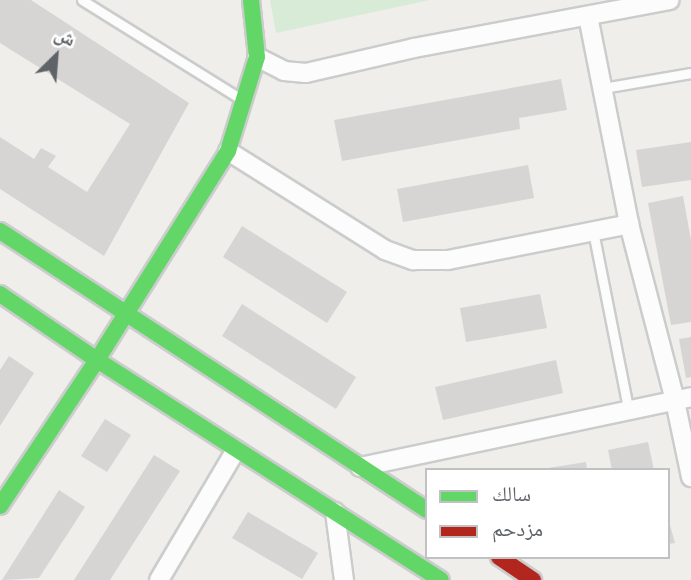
<!DOCTYPE html>
<html>
<head>
<meta charset="utf-8">
<style>
	body { margin:0 }
	#map { position:relative; width:691px; height:580px; overflow:hidden; background:#efeeea; font-family:Arial,"Noto Naskh Arabic",sans-serif }
	div>[style] { position:absolute }
	.green>* { inset:0; background:#d8ebd6 }
	.building>* { inset:0; background:#d6d5d3 }
	.roads { filter:drop-shadow(2px 0 #cbcccc) drop-shadow(-2px 0 #cbcccc) drop-shadow(0 2px #cbcccc) drop-shadow(0 -2px #cbcccc) }
	.lane>* { height:9px; margin:-4.5px; padding:0 4.5px; transform-origin:4.5px; border-radius:4.5px; background:#fdfcfc }
	.street>* { height:18px; margin:-9px; padding:0 9px; transform-origin:9px; border-radius:9px; background:#fdfcfc }
	.fast>* { height:16px; margin:-8px; padding:0 8px; transform-origin:8px; border-radius:8px; background:#63d668 }
	.jam>* { height:16px; margin:-8px; padding:0 8px; transform-origin:8px; border-radius:8px; background:#b3261e }
	span { translate:-50% -50%; white-space:nowrap; text-align:center; line-height:1.15; -webkit-text-stroke:5px #fff; paint-order:stroke }
	.legend { position:absolute; left:425px; top:468px; width:245px; height:91px; box-sizing:border-box; background:#fff; border:2px solid #bfc1c3; margin:0; padding:9px 12px; list-style:none; font-size:21px; color:#5f6368 }
	.legend li { display:flex; align-items:center; gap:14px; height:35px }
	.legend b { width:35px; border:2px solid #bfc1c3 }
	.north { position:absolute; left:21px; top:21px; width:70px; height:70px; -webkit-text-stroke:5px #fff; paint-order:stroke; rotate:25deg; font-size:19px; font-weight:700; line-height:28px; text-align:center; color:#5f6368 }
	.north::after { content:''; display:block; margin:auto; width:24px; height:32px; background:#5f6368; clip-path:polygon(50% 0,100% 100%,50% 72%,0 100%) }
</style>
</head>
<body>
<div id="map">
	<div class="green">
		<i style="clip-path:polygon(270px 0,430px 0,276px 33px)"></i>
	</div>
	<div class="building">
		<i style="clip-path:polygon(0 0,31px 0,189px 103px,104px 256px,0 189px,0 137px,34px 159px,41px 148px,56px 156px,48px 167px,87px 192px,130px 124px,0 43px)"></i>
		<i style="clip-path:polygon(561px 79px,567px 110px,519px 118px,520px 129px,342px 161px,334px 120px)"></i>
		<i style="clip-path:polygon(691px 142px,691px 180px,642px 187px,636px 150px)"></i>
		<i style="clip-path:polygon(528px 165px,534px 198px,403px 222px,397px 189px)"></i>
		<i style="clip-path:polygon(683px 196px,691px 240px,691px 322px,671px 325px,648px 203px)"></i>
		<i style="clip-path:polygon(242px 226px,347px 292px,327px 323px,223px 257px)"></i>
		<i style="clip-path:polygon(540px 294px,547px 328px,466px 342px,460px 308px)"></i>
		<i style="clip-path:polygon(242px 304px,356px 377px,336px 409px,222px 336px)"></i>
		<i style="clip-path:polygon(691px 337px,691px 377px,686px 378px,679px 339px)"></i>
		<i style="clip-path:polygon(9px 356px,34px 373px,0 426px,0 370px)"></i>
		<i style="clip-path:polygon(556px 360px,563px 393px,443px 420px,435px 387px)"></i>
		<i style="clip-path:polygon(105px 419px,131px 435px,107px 472px,81px 456px)"></i>
		<i style="clip-path:polygon(648px 442px,654px 470px,612px 470px,608px 450px)"></i>
		<i style="clip-path:polygon(154px 455px,180px 471px,156px 508px,110px 580px,74px 580px)"></i>
		<i style="clip-path:polygon(586px 462px,587px 470px,548px 470px,548px 468px)"></i>
		<i style="clip-path:polygon(59px 490px,85px 507px,39px 578px,2px 580px)"></i>
		<i style="clip-path:polygon(248px 512px,318px 553px,302px 579px,232px 538px)"></i>
		<i style="clip-path:polygon(668px 518px,675px 543px,668px 544px)"></i>
	</div>
	<div class="roads">
		<div class="lane">
			<i style="left:82px;top:0;width:187px;rotate:31.9deg"></i>
			<i style="left:603px;top:88px;width:89px;rotate:-9.7deg"></i>
			<i style="left:593px;top:231px;width:180px;rotate:78.8deg"></i>
		</div>
		<div class="street">
			<i style="left:588px;top:16px;width:212px;rotate:78.8deg"></i>
			<i style="left:629px;top:224px;width:183px;rotate:75.4deg"></i>
			<i style="left:675px;top:401px;width:78px;rotate:78.1deg"></i>
			<i style="left:257px;top:57px;width:30px;rotate:27deg"></i>
			<i style="left:284px;top:71px;width:22px;rotate:5deg"></i>
			<i style="left:306px;top:73px;width:111px;rotate:-13deg"></i>
			<i style="left:414px;top:48px;width:260px;rotate:-10.6deg"></i>
			<i style="left:228px;top:151px;width:186px;rotate:32.2deg"></i>
			<i style="left:385px;top:250px;width:30px;rotate:20deg"></i>
			<i style="left:413px;top:260px;width:35px"></i>
			<i style="left:448px;top:260px;width:185px;rotate:-11.2deg"></i>
			<i style="left:360px;top:467px;width:338px;rotate:-11.9deg"></i>
			<i style="left:335px;top:512px;width:69px;rotate:82.5deg"></i>
			<i style="left:159px;top:580px;width:151px;rotate:-59.4deg"></i>
		</div>
		<div class="fast">
			<i style="left:0;top:231px;width:510px;rotate:33.16deg"></i>
			<i style="left:0;top:294px;width:117px;rotate:34.2deg"></i>
			<i style="left:97px;top:360px;width:408px;rotate:32.6deg"></i>
			<i style="left:0;top:506px;width:175px;rotate:-56.4deg"></i>
			<i style="left:97px;top:360px;width:247px;rotate:-57.9deg"></i>
			<i style="left:228px;top:151px;width:98px;rotate:-72.9deg"></i>
			<i style="left:257px;top:57px;width:57px;rotate:-96deg"></i>
		</div>
		<div class="jam">
			<i style="left:499px;top:557px;width:41px;rotate:34.1deg"></i>
		</div>
	</div>
	<ul class="legend">
	<li><b style="height:9px;background:#63d668"></b>سالك</li>
	<li><b style="height:9px;background:#b3261e"></b>مزدحم</li>
	</ul>
	<div class="north">ش</div>
</div>
</body>
</html>
